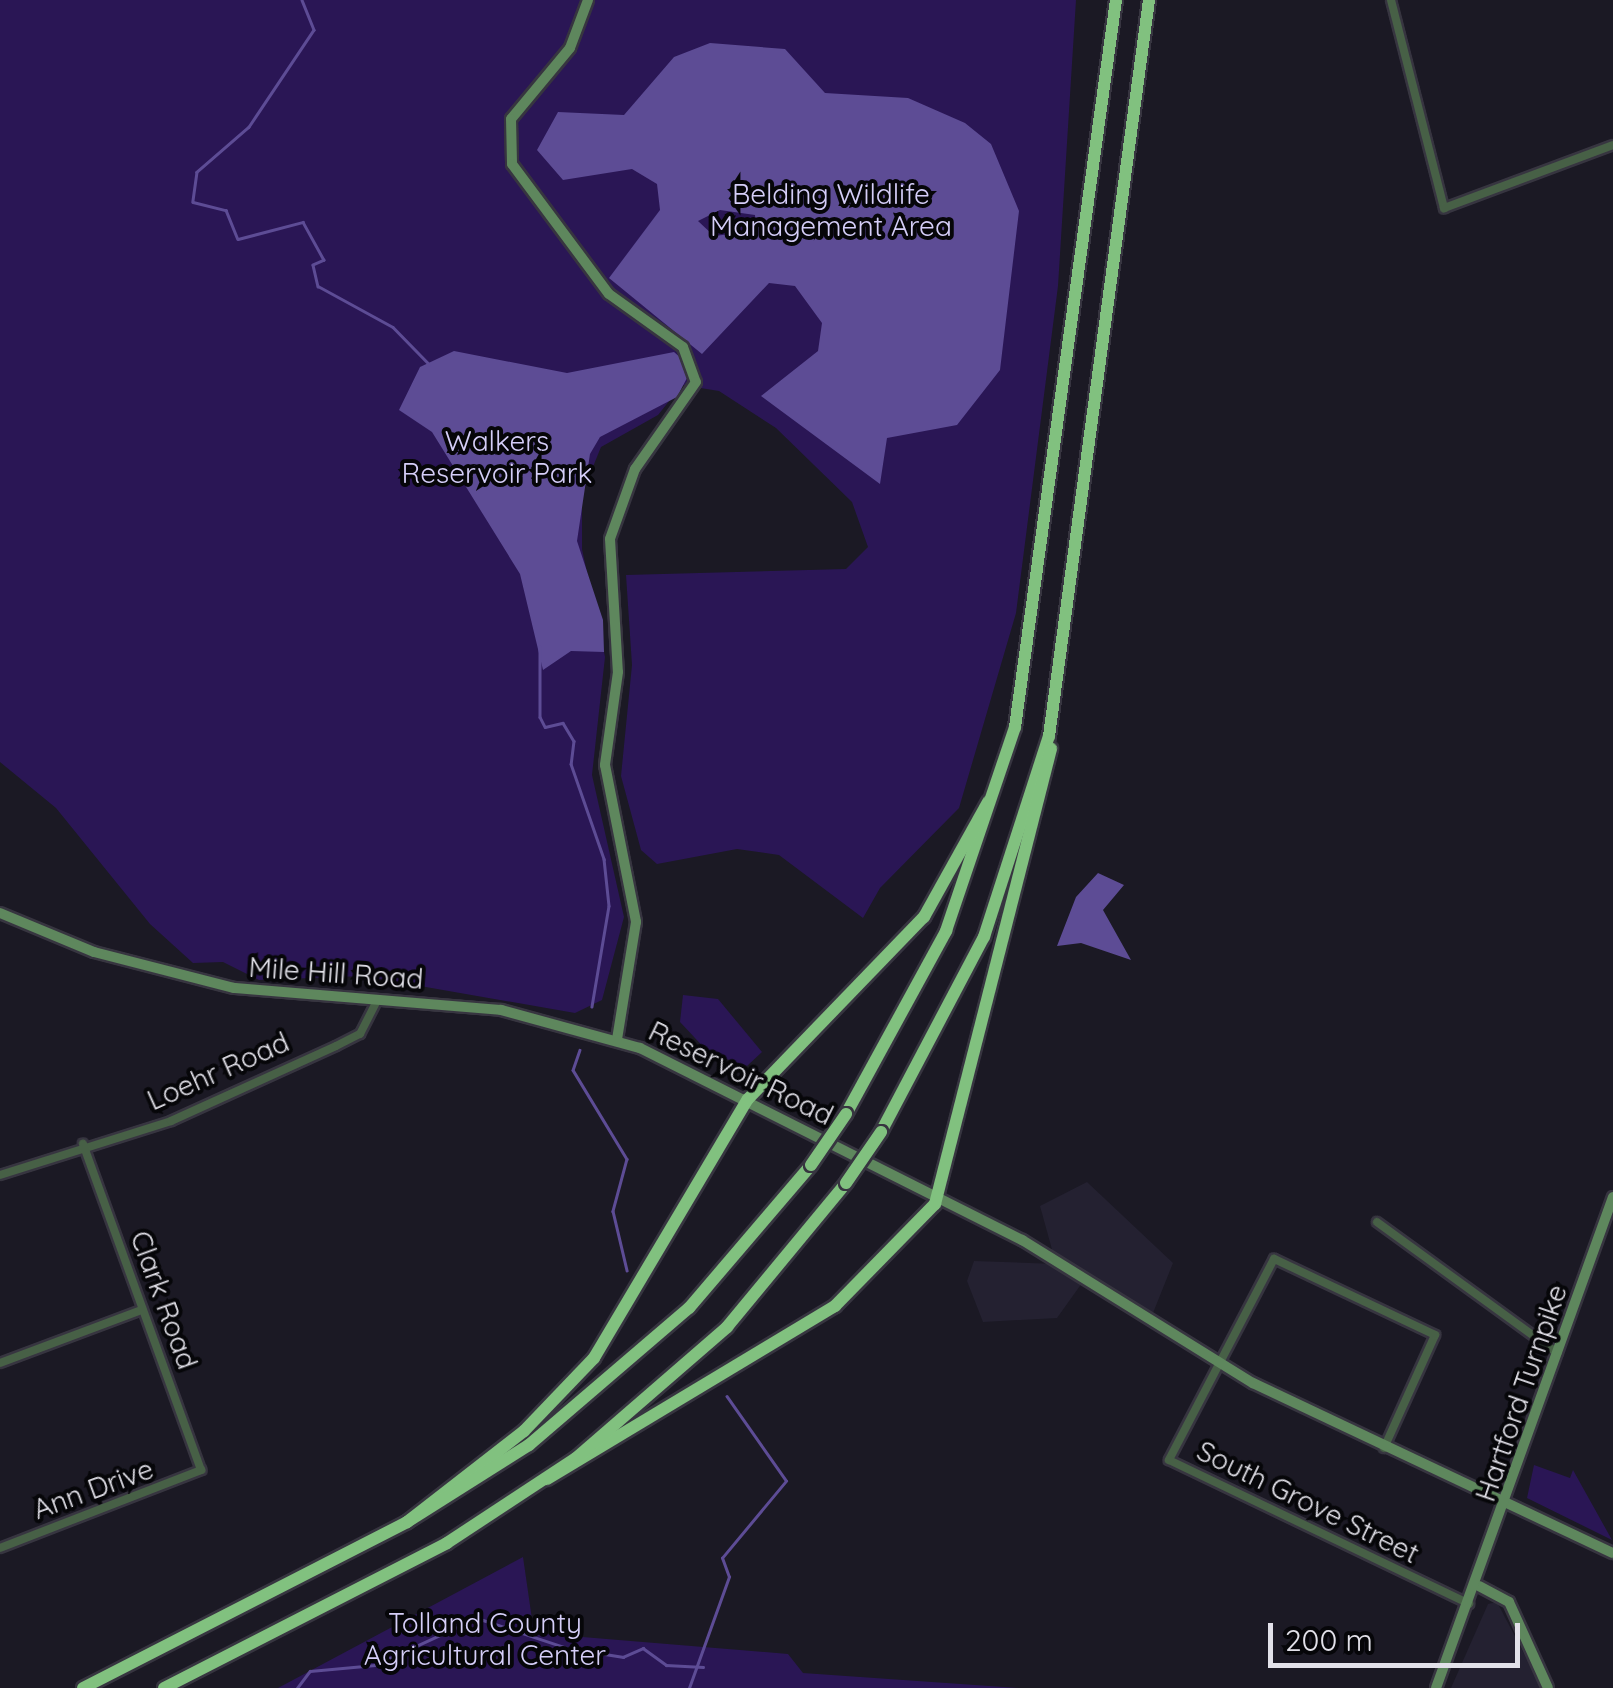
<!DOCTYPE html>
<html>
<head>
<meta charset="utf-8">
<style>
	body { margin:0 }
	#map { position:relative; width:1613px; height:1688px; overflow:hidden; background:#1b1924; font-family:Quicksand,sans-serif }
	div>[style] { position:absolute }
	.built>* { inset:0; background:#242131 }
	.green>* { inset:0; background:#2a1655 }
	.water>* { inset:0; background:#5d4c95 }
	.stream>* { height:2.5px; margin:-1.25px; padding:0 1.25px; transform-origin:1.25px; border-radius:1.25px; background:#5d4c95 }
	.roads { filter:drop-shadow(2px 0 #373540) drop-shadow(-2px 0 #373540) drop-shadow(0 2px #373540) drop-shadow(0 -2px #373540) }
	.street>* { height:8px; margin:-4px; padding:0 4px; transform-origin:4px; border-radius:4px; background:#476046 }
	.secondary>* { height:10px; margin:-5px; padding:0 5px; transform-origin:5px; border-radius:5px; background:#5e875d }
	.highway>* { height:12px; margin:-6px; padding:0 6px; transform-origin:6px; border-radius:6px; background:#81c17f }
	.bridges { filter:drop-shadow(2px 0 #373540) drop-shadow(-2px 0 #373540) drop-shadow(0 2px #373540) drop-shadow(0 -2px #373540) }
	.highway-bridge>* { height:12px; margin:-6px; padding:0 6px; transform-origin:6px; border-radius:6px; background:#81c17f }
	span { translate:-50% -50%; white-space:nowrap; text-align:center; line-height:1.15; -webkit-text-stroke:8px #060609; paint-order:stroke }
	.park-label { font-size:28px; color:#d5cef8 }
	.street-label { font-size:28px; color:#e2e1e9 }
	.scale { position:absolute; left:1268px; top:1623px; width:252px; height:45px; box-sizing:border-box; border:5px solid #e2e1e9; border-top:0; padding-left:12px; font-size:30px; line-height:35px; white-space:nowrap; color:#e2e1e9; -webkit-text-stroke:8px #060609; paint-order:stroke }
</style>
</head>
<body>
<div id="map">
	<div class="built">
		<i style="clip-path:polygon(1087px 1182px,1173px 1263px,1153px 1313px,1087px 1276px,1057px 1318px,983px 1322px,967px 1281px,974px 1261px,1056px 1264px,1040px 1206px)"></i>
		<i style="clip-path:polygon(1497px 1602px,1542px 1688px,1451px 1688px,1488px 1604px)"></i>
	</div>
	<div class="green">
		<i style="clip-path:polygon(0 0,1076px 0,1058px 286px,1016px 613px,959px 808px,880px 888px,863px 918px,779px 855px,737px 849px,657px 864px,641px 850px,621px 776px,632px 665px,626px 575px,846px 569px,868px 547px,852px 502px,776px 428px,719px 391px,682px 385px,658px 415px,601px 447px,582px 494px,582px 549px,605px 657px,592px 775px,624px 917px,602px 1000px,575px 1013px,363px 976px,259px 980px,223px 962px,193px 963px,150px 924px,56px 808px,0 762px)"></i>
		<i style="clip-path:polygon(683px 995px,718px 999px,762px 1052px,747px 1066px,709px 1053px,680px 1022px)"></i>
		<i style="clip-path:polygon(1534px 1465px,1570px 1478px,1573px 1470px,1612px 1540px,1527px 1498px)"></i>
		<i style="clip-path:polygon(523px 1557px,534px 1633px,788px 1654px,803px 1673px,1019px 1688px,278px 1688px)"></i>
	</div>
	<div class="water">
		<i style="clip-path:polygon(evenodd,710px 43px,785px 49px,825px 93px,908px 98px,965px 123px,991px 144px,1019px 211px,1000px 370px,957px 425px,887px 438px,880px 484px,761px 396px,818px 351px,822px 323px,795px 286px,769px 283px,702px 354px,609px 278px,660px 210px,657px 184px,632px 169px,563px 180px,537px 150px,558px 112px,624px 115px,674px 57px,710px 43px,720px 210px,755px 215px,756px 231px,714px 236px,698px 221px,720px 210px)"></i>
		<i style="clip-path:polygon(454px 351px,567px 373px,674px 352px,682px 359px,687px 378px,677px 397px,600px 437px,590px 454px,577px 541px,603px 620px,604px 652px,571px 651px,543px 670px,520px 574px,432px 432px,399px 410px,420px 367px)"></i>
		<i style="clip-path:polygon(1098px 873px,1124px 885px,1103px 910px,1131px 960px,1081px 943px,1057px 946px,1076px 897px)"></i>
	</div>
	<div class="stream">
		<i style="left:302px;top:0;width:32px;rotate:68deg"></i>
		<i style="left:314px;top:30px;width:117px;rotate:123.8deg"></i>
		<i style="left:249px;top:127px;width:69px;rotate:139.1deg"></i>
		<i style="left:197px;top:172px;width:30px;rotate:98deg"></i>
		<i style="left:193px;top:202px;width:34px;rotate:14deg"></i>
		<i style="left:226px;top:210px;width:31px;rotate:68deg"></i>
		<i style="left:238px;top:239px;width:67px;rotate:-14.7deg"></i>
		<i style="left:303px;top:222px;width:43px;rotate:61.1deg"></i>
		<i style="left:324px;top:260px;width:12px;rotate:156deg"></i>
		<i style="left:313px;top:265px;width:22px;rotate:77deg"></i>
		<i style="left:318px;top:286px;width:85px;rotate:28.7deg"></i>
		<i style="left:393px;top:327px;width:52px;rotate:45.8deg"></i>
		<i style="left:540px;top:646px;width:71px;rotate:90deg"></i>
		<i style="left:540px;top:717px;width:11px;rotate:63deg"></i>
		<i style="left:545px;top:727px;width:18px;rotate:-13deg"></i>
		<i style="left:563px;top:723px;width:21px;rotate:59deg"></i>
		<i style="left:574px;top:741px;width:23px;rotate:97deg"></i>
		<i style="left:571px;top:764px;width:101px;rotate:70.8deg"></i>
		<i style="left:604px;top:859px;width:47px;rotate:83.9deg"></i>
		<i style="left:609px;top:906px;width:102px;rotate:99.6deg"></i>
		<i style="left:580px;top:1050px;width:21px;rotate:109deg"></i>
		<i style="left:573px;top:1070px;width:104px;rotate:58.8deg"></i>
		<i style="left:627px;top:1159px;width:54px;rotate:105.1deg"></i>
		<i style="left:613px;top:1211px;width:61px;rotate:76.7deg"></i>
		<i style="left:297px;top:1688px;width:21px;rotate:-53deg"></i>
		<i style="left:310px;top:1671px;width:65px;rotate:-5.3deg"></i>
		<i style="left:375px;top:1665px;width:112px;rotate:-24.7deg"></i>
		<i style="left:477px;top:1618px;width:95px;rotate:18.4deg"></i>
		<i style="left:567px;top:1648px;width:57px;rotate:9.1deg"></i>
		<i style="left:623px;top:1657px;width:22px;rotate:-24deg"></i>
		<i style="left:643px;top:1648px;width:29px;rotate:36deg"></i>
		<i style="left:666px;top:1665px;width:37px;rotate:3deg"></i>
		<i style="left:689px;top:1688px;width:118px;rotate:-70.2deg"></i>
		<i style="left:729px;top:1577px;width:20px;rotate:-110deg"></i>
		<i style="left:722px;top:1558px;width:100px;rotate:-50.3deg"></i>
		<i style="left:786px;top:1481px;width:103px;rotate:-125.1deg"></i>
	</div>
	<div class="roads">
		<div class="street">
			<i style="left:1391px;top:0;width:215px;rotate:75.7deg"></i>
			<i style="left:1444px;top:208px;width:180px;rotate:-20.4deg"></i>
			<i style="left:0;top:1175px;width:179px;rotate:-17.5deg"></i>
			<i style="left:171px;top:1121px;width:181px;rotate:-24.4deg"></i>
			<i style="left:336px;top:1046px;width:27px;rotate:-27deg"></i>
			<i style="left:360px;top:1034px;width:37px;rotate:-63deg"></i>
			<i style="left:1377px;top:1222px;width:223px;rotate:36deg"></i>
			<i style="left:0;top:1363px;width:152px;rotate:-20.5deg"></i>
			<i style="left:1384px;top:1448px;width:124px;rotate:-65.7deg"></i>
			<i style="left:1435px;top:1335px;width:178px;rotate:-154.7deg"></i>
			<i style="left:1274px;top:1259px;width:227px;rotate:117.6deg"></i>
			<i style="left:1169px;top:1460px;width:333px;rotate:25.6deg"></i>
			<i style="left:0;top:1548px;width:216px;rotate:-21.2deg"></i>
			<i style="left:201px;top:1470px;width:347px;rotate:-109.9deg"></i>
		</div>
		<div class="secondary">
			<i style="left:588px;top:0;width:51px;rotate:110.6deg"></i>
			<i style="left:570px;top:48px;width:92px;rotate:129.7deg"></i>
			<i style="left:511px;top:119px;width:45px;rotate:88.7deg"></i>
			<i style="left:512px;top:164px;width:162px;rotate:53.3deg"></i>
			<i style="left:609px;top:294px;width:91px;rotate:35.6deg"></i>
			<i style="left:683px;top:347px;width:37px;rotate:70deg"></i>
			<i style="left:696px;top:382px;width:106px;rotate:125deg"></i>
			<i style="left:635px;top:469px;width:74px;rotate:109.7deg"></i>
			<i style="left:610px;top:539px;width:133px;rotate:86.6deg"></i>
			<i style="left:618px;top:672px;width:94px;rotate:98deg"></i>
			<i style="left:605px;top:765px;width:160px;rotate:78.8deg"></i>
			<i style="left:636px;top:922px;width:119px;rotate:99.2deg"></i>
			<i style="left:0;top:913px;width:102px;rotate:22.5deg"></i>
			<i style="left:94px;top:952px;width:145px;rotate:14.4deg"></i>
			<i style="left:234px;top:988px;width:268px;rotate:4.7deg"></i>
			<i style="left:501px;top:1010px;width:144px;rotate:15.3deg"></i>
			<i style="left:640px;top:1048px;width:428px;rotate:26.7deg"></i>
			<i style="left:1022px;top:1240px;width:272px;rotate:31.8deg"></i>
			<i style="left:1253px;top:1383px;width:398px;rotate:25.3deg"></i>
			<i style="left:1479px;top:1586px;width:34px;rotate:28deg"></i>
			<i style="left:1509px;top:1602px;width:94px;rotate:65.6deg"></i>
			<i style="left:1436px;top:1688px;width:522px;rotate:-70.18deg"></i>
		</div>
		<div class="highway">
			<i style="left:846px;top:1114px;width:209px;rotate:-61.3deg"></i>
			<i style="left:946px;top:931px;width:215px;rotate:-71.3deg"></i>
			<i style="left:1015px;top:727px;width:734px;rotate:-82.09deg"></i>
			<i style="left:881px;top:1132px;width:221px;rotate:-62.2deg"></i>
			<i style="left:984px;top:937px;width:211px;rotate:-72.1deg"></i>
			<i style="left:1049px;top:736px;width:743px;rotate:-82.26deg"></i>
			<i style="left:547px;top:1479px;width:336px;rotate:-31deg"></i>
			<i style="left:835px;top:1306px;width:143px;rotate:-45.6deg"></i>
			<i style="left:935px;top:1204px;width:470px;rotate:-75.7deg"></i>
			<i style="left:407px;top:1522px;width:148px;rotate:-37.9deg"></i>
			<i style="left:524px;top:1431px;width:101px;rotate:-46.2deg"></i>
			<i style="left:594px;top:1358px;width:301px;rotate:-59.3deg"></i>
			<i style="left:748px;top:1099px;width:253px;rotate:-46deg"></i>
			<i style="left:924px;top:917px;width:132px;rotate:-60.9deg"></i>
			<i style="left:83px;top:1688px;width:364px;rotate:-27.1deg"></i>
			<i style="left:407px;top:1522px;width:144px;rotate:-32.3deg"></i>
			<i style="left:529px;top:1445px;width:211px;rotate:-40.6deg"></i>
			<i style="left:689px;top:1308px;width:188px;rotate:-49.5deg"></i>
			<i style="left:164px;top:1688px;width:318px;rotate:-27.1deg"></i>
			<i style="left:447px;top:1543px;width:154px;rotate:-33.4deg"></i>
			<i style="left:576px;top:1458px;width:200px;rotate:-40.9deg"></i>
			<i style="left:727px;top:1327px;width:187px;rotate:-50.4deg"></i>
		</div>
	</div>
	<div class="bridges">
		<div class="highway-bridge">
			<i style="left:811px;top:1165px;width:62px;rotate:-55.5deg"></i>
			<i style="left:846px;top:1183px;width:62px;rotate:-55.5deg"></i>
		</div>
	</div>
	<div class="park-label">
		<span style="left:831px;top:210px">Belding Wildlife<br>Management Area</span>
		<span style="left:497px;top:457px">Walkers<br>Reservoir Park</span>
		<span style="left:485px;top:1639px">Tolland County<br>Agricultural Center</span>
	</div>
	<div class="street-label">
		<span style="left:336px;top:973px;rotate:4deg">Mile Hill Road</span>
		<span style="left:218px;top:1071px;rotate:-24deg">Loehr Road</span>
		<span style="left:741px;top:1073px;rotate:26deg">Reservoir Road</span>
		<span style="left:164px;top:1300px;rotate:70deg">Clark Road</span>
		<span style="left:1521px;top:1393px;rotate:-71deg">Hartford Turnpike</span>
		<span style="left:93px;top:1489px;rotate:-20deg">Ann Drive</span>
		<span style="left:1308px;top:1502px;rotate:26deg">South Grove Street</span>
	</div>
	<div class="scale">200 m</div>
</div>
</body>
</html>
